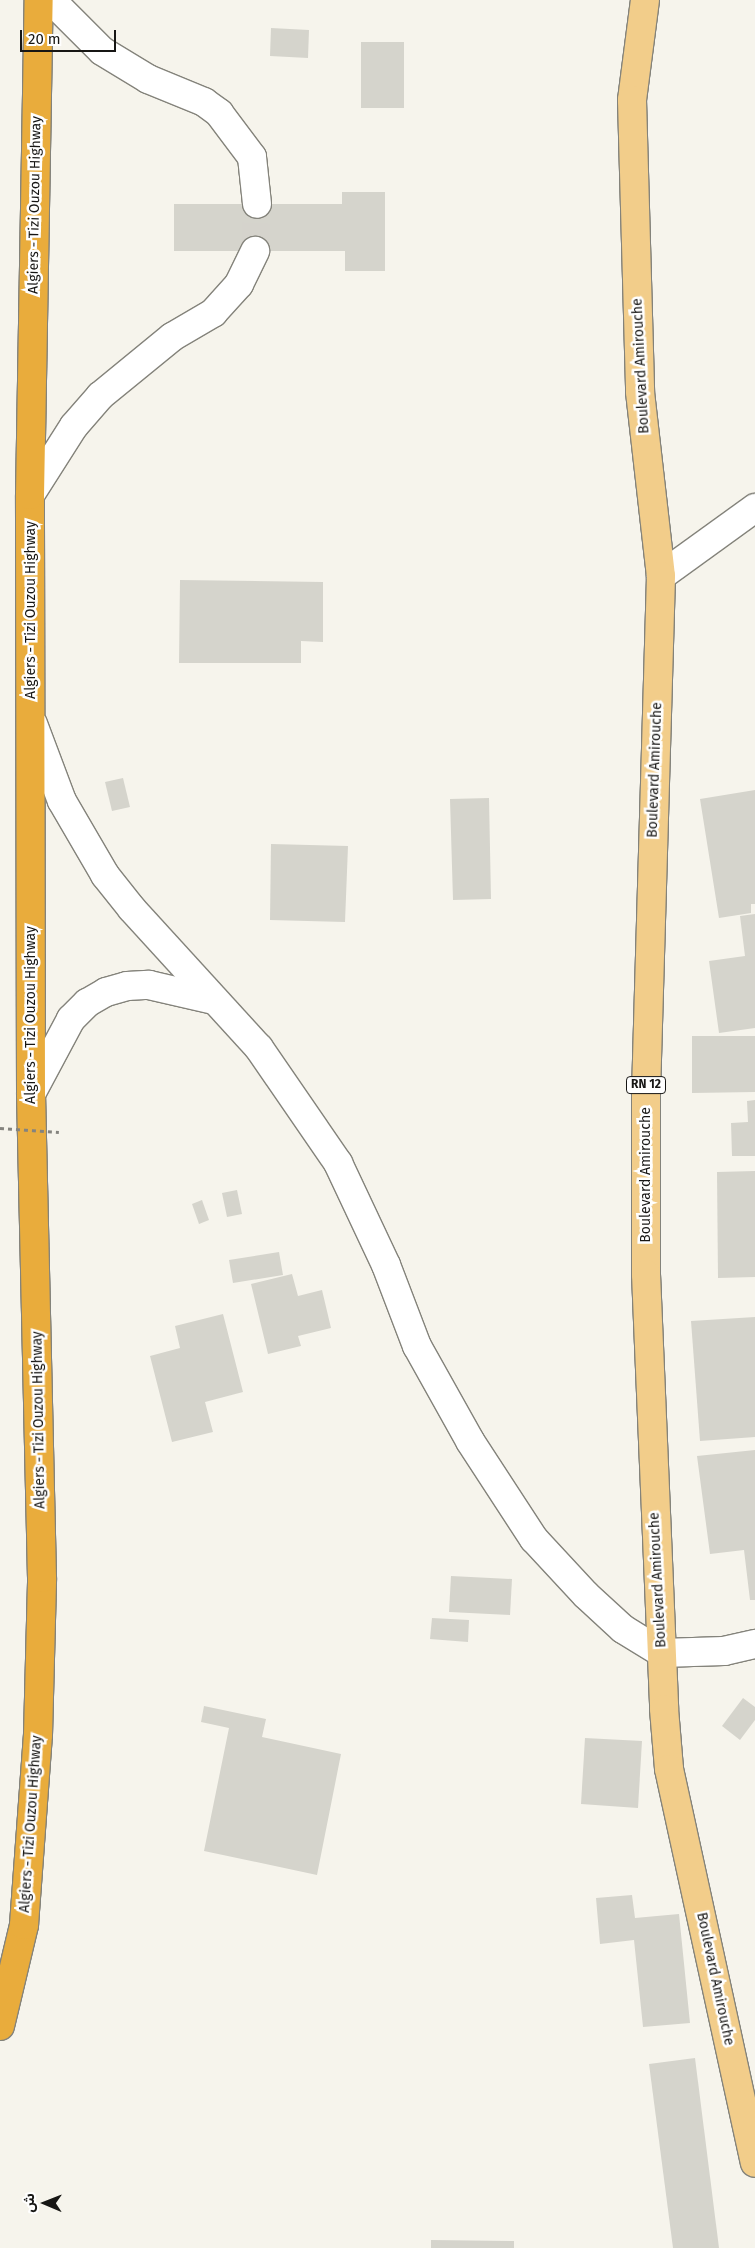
<!DOCTYPE html>
<html>
<head>
<meta charset="utf-8">
<style>
	body { margin:0 }
	#map { position:relative; width:755px; height:2248px; overflow:hidden; background:#f6f4ec; font-family:"Fira Sans","Noto Sans Arabic",sans-serif }
	div>[style] { position:absolute }
	.building>* { inset:0; background:#d5d4cc }
	.minor-tunnel>* { height:28px; margin-top:-14px; transform-origin:0; background:repeating-linear-gradient(90deg,#d5d3cc 0 28px,transparent 0 42px) }
	.roads { filter:drop-shadow(1px 0 #84837b) drop-shadow(-1px 0 #84837b) drop-shadow(0 1px #84837b) drop-shadow(0 -1px #84837b) }
	.minor>* { height:28px; margin:-14px; padding:0 14px; transform-origin:14px; border-radius:14px; background:#fff }
	.major>* { height:28px; margin:-14px; padding:0 14px; transform-origin:14px; border-radius:14px; background:#f2cd8a }
	.highway>* { height:28px; margin:-14px; padding:0 14px; transform-origin:14px; border-radius:14px; background:#e9ac3c }
	.path-bridge>* { height:3px; margin-top:-1.5px; transform-origin:0; background:repeating-linear-gradient(90deg,#84837e 0 4px,transparent 0 8px) }
	span { translate:-50% -50%; white-space:nowrap; text-align:center; line-height:1.15; -webkit-text-stroke:5px #fff; paint-order:stroke }
	.shield-label span { padding:1px 4px; background:#fff; border:1px solid; border-radius:4px; -webkit-text-stroke-width:0 }
	.shield-label { font-size:12px; color:#171614; font-weight:700 }
	.street-label { font-size:14px; color:#171614 }
	.north { position:absolute; left:20px; top:2178px; width:50px; height:50px; -webkit-text-stroke:4px #fff; paint-order:stroke; rotate:271deg; font-size:14px; font-weight:700; line-height:20px; text-align:center; color:#171614 }
	.north::after { content:''; display:block; margin:auto; width:18px; height:22px; background:#171614; clip-path:polygon(50% 0,100% 100%,50% 72%,0 100%) }
	.scale { position:absolute; left:20px; top:30px; width:96px; height:22px; box-sizing:border-box; border:2px solid #171614; border-top:0; padding-left:6px; font-size:15px; line-height:18px; white-space:nowrap; color:#171614; -webkit-text-stroke:4px #fff; paint-order:stroke }
</style>
</head>
<body>
<div id="map">
	<div class="building">
		<i style="clip-path:polygon(271px 28px,309px 30px,308px 58px,270px 56px)"></i>
		<i style="clip-path:polygon(361px 42px,404px 42px,404px 108px,361px 108px)"></i>
		<i style="clip-path:polygon(342px 192px,385px 192px,385px 271px,345px 271px,345px 251px,174px 251px,174px 204px,342px 204px)"></i>
		<i style="clip-path:polygon(180px 580px,323px 582px,323px 642px,301px 641px,301px 663px,179px 663px)"></i>
		<i style="clip-path:polygon(123px 778px,130px 807px,112px 811px,105px 782px)"></i>
		<i style="clip-path:polygon(755px 790px,755px 904px,751px 904px,751px 913px,719px 918px,700px 799px)"></i>
		<i style="clip-path:polygon(489px 798px,491px 899px,453px 900px,450px 799px)"></i>
		<i style="clip-path:polygon(271px 844px,348px 846px,345px 922px,270px 920px)"></i>
		<i style="clip-path:polygon(755px 914px,755px 1028px,719px 1033px,709px 961px,745px 956px,740px 916px)"></i>
		<i style="clip-path:polygon(692px 1036px,755px 1036px,755px 1092px,692px 1093px)"></i>
		<i style="clip-path:polygon(755px 1100px,755px 1156px,732px 1156px,731px 1123px,748px 1122px,747px 1101px)"></i>
		<i style="clip-path:polygon(755px 1171px,755px 1277px,718px 1278px,717px 1172px)"></i>
		<i style="clip-path:polygon(237px 1190px,242px 1214px,227px 1217px,222px 1193px)"></i>
		<i style="clip-path:polygon(202px 1200px,209px 1220px,199px 1224px,192px 1204px)"></i>
		<i style="clip-path:polygon(279px 1252px,283px 1275px,233px 1283px,229px 1260px)"></i>
		<i style="clip-path:polygon(292px 1274px,298px 1296px,322px 1290px,331px 1328px,298px 1336px,301px 1346px,268px 1354px,251px 1284px)"></i>
		<i style="clip-path:polygon(223px 1314px,243px 1392px,205px 1402px,213px 1432px,172px 1442px,150px 1356px,180px 1348px,175px 1326px)"></i>
		<i style="clip-path:polygon(755px 1317px,755px 1437px,700px 1441px,691px 1321px)"></i>
		<i style="clip-path:polygon(755px 1450px,755px 1600px,750px 1600px,744px 1550px,710px 1554px,697px 1456px)"></i>
		<i style="clip-path:polygon(451px 1576px,512px 1579px,510px 1615px,449px 1612px)"></i>
		<i style="clip-path:polygon(432px 1618px,469px 1620px,468px 1642px,430px 1639px)"></i>
		<i style="clip-path:polygon(743px 1698px,755px 1707px,755px 1720px,740px 1740px,722px 1726px)"></i>
		<i style="clip-path:polygon(204px 1706px,266px 1719px,262px 1737px,341px 1754px,317px 1875px,204px 1851px,229px 1728px,201px 1722px)"></i>
		<i style="clip-path:polygon(585px 1738px,642px 1741px,638px 1808px,581px 1804px)"></i>
		<i style="clip-path:polygon(632px 1895px,635px 1918px,679px 1914px,690px 2023px,643px 2027px,634px 1940px,600px 1944px,596px 1898px)"></i>
		<i style="clip-path:polygon(695px 2058px,719px 2248px,673px 2248px,649px 2064px)"></i>
		<i style="clip-path:polygon(431px 2240px,514px 2241px,514px 2248px,431px 2248px)"></i>
	</div>
	<div class="minor-tunnel">
		<i style="left:255px;top:251px;width:47px;rotate:-87.6deg"></i>
	</div>
	<div class="roads">
		<div class="minor">
			<i style="left:51px;top:0;width:72px;rotate:45deg"></i>
			<i style="left:102px;top:51px;width:54px;rotate:31.3deg"></i>
			<i style="left:148px;top:79px;width:61px;rotate:22.3deg"></i>
			<i style="left:204px;top:102px;width:19px;rotate:36deg"></i>
			<i style="left:219px;top:113px;width:55px;rotate:53.1deg"></i>
			<i style="left:252px;top:157px;width:47px;rotate:83.9deg"></i>
			<i style="left:30px;top:495px;width:82px;rotate:-57.5deg"></i>
			<i style="left:74px;top:426px;width:40px;rotate:-49deg"></i>
			<i style="left:100px;top:396px;width:93px;rotate:-39.3deg"></i>
			<i style="left:172px;top:337px;width:48px;rotate:-30.3deg"></i>
			<i style="left:213px;top:313px;width:39px;rotate:-48deg"></i>
			<i style="left:239px;top:284px;width:37px;rotate:-64deg"></i>
			<i style="left:661px;top:576px;width:116px;rotate:-35.9deg"></i>
			<i style="left:33px;top:724px;width:82px;rotate:69.4deg"></i>
			<i style="left:62px;top:801px;width:86px;rotate:59.8deg"></i>
			<i style="left:105px;top:875px;width:43px;rotate:51.5deg"></i>
			<i style="left:132px;top:909px;width:188px;rotate:47.6deg"></i>
			<i style="left:259px;top:1048px;width:140px;rotate:55.5deg"></i>
			<i style="left:338px;top:1163px;width:113px;rotate:64.8deg"></i>
			<i style="left:386px;top:1265px;width:87px;rotate:69.1deg"></i>
			<i style="left:417px;top:1346px;width:109px;rotate:60.8deg"></i>
			<i style="left:470px;top:1441px;width:117px;rotate:56.9deg"></i>
			<i style="left:534px;top:1539px;width:76px;rotate:47.1deg"></i>
			<i style="left:586px;top:1595px;width:50px;rotate:42.6deg"></i>
			<i style="left:623px;top:1629px;width:46px;rotate:31.6deg"></i>
			<i style="left:662px;top:1653px;width:62px;rotate:-1.8deg"></i>
			<i style="left:724px;top:1651px;width:32px;rotate:-13deg"></i>
			<i style="left:31px;top:1094px;width:85px;rotate:-61.9deg"></i>
			<i style="left:71px;top:1019px;width:23px;rotate:-45deg"></i>
			<i style="left:87px;top:1003px;width:22px;rotate:-30deg"></i>
			<i style="left:106px;top:992px;width:22px;rotate:-16deg"></i>
			<i style="left:127px;top:986px;width:22px;rotate:-3deg"></i>
			<i style="left:149px;top:985px;width:67px;rotate:13deg"></i>
		</div>
		<div class="major">
			<i style="left:645px;top:0;width:101px;rotate:97.4deg"></i>
			<i style="left:632px;top:100px;width:292px;rotate:88.4deg"></i>
			<i style="left:640px;top:392px;width:185px;rotate:83.5deg"></i>
			<i style="left:661px;top:576px;width:517px;rotate:91.66deg"></i>
			<i style="left:646px;top:1093px;width:181px;rotate:90deg"></i>
			<i style="left:646px;top:1274px;width:435px;rotate:87.6deg"></i>
			<i style="left:664px;top:1709px;width:60px;rotate:85.2deg"></i>
			<i style="left:669px;top:1769px;width:403px;rotate:77.7deg"></i>
		</div>
		<div class="highway">
			<i style="left:0;top:2026px;width:104px;rotate:-76.6deg"></i>
			<i style="left:24px;top:1925px;width:191px;rotate:-85.8deg"></i>
			<i style="left:38px;top:1735px;width:157px;rotate:-88.5deg"></i>
			<i style="left:42px;top:1578px;width:484px;rotate:-91.3deg"></i>
			<i style="left:31px;top:1094px;width:599px;rotate:-90.1deg"></i>
			<i style="left:30px;top:495px;width:495px;rotate:-89deg"></i>
		</div>
	</div>
	<div class="path-bridge">
		<i style="left:0;top:1128px;width:59px;rotate:3.9deg"></i>
	</div>
	<div class="shield-label">
		<span style="left:646px;top:1085px">RN 12</span>
	</div>
	<div class="street-label">
		<span style="left:35px;top:205px;rotate:-89deg">Algiers - Tizi Ouzou Highway</span>
		<span style="left:641px;top:366px;rotate:-93deg">Boulevard Amirouche</span>
		<span style="left:31px;top:610px;rotate:-90deg">Algiers - Tizi Ouzou Highway</span>
		<span style="left:655px;top:770px;rotate:-88deg">Boulevard Amirouche</span>
		<span style="left:31px;top:1015px;rotate:-90deg">Algiers - Tizi Ouzou Highway</span>
		<span style="left:646px;top:1175px;rotate:-90deg">Boulevard Amirouche</span>
		<span style="left:39px;top:1420px;rotate:-91deg">Algiers - Tizi Ouzou Highway</span>
		<span style="left:658px;top:1580px;rotate:-93deg">Boulevard Amirouche</span>
		<span style="left:31px;top:1824px;rotate:-86deg">Algiers - Tizi Ouzou Highway</span>
		<span style="left:715px;top:1979px;rotate:78deg">Boulevard Amirouche</span>
	</div>
	<div class="north">ش</div>
	<div class="scale">20 m</div>
</div>
</body>
</html>
